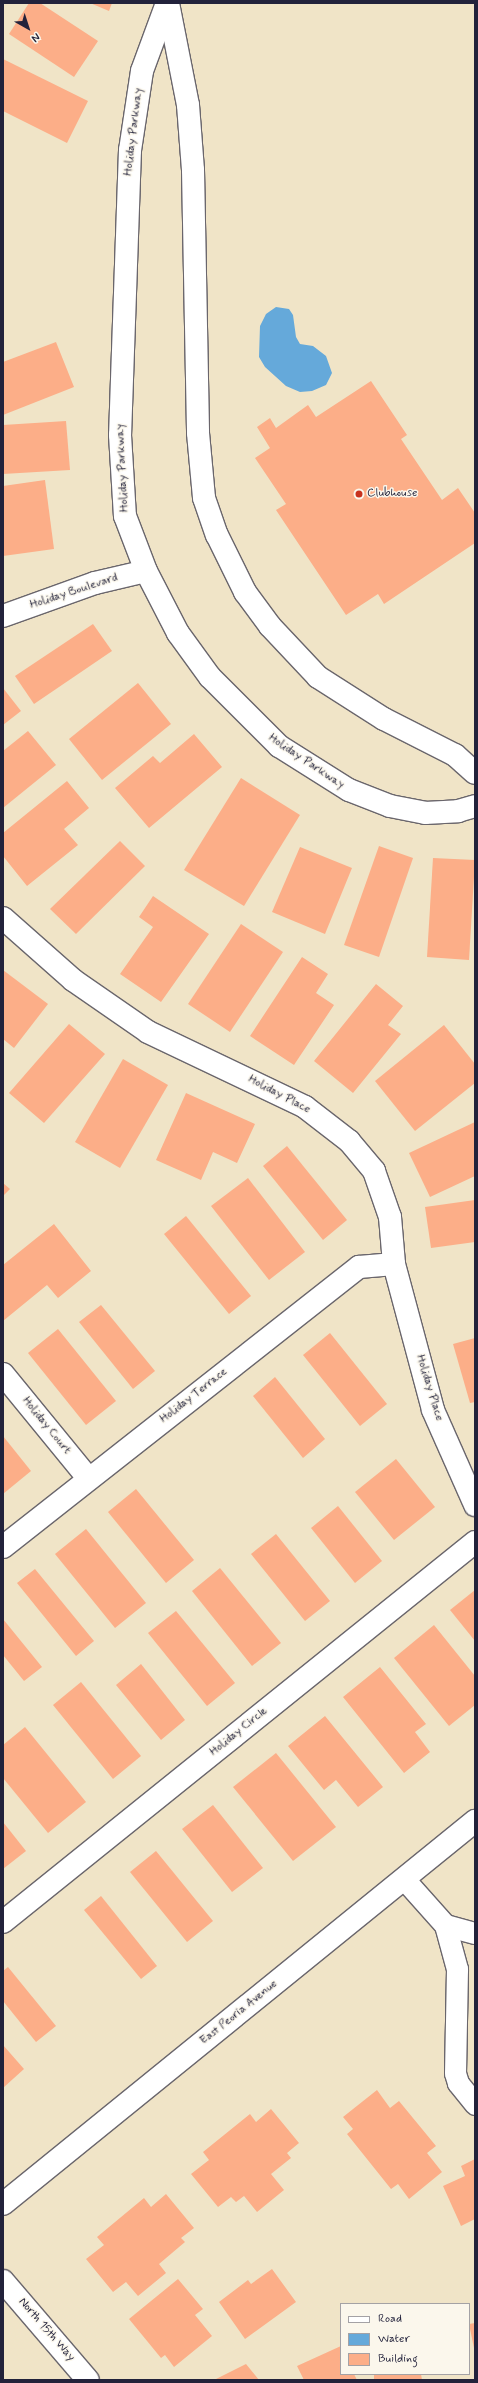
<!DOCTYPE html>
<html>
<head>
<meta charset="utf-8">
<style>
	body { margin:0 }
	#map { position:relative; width:478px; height:2383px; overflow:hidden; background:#f0e4c7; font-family:Mynerve,sans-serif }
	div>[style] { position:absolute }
	.water>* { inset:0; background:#65a9da }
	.building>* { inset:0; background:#fcae88 }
	.roads { filter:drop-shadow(1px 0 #6a666c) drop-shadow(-1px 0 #6a666c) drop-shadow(0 1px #6a666c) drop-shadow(0 -1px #6a666c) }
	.lane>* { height:21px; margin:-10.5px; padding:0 10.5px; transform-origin:10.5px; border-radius:10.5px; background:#fff }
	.street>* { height:22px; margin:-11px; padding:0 11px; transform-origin:11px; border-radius:11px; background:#fff }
	.dots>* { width:11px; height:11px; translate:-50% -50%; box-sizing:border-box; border:2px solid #fbf7ec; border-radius:50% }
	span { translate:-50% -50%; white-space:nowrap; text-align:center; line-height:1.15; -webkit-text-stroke:3px #fbf7ec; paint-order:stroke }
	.street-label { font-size:12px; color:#22223b }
	.poi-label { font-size:12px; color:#22223b }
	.left { translate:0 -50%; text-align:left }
	.frame { position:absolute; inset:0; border:4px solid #22223b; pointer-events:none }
	.legend { position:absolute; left:340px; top:2303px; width:130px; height:72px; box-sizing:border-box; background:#fbf7ec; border:1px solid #a4a2a5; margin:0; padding:5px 7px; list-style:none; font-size:12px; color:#22223b }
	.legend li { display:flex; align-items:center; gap:8px; height:20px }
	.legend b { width:20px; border:1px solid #a4a2a5 }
	.north { position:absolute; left:8px; top:8px; width:40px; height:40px; -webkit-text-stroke:3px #fbf7ec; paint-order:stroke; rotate:141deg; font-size:11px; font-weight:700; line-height:16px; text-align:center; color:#22223b }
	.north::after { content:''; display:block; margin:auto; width:14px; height:18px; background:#22223b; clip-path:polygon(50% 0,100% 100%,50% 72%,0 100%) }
</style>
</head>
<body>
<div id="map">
	<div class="water">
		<i style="clip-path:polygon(276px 307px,289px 309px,293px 315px,296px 337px,300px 344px,313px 346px,326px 356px,332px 373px,326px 385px,312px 391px,300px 392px,286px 386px,265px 367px,259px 357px,260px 326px,266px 314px)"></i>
	</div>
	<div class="building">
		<i style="clip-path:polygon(29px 3px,40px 3px,98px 41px,74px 77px,9px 34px)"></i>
		<i style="clip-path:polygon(90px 3px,112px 3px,109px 11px)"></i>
		<i style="clip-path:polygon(3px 59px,88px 101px,67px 143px,3px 111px)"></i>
		<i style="clip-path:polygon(56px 342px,74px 387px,3px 415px,3px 362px)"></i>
		<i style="clip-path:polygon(371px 381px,407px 435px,401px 439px,442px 500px,458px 488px,475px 513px,475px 543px,384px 604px,378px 594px,346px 615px,276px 510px,286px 504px,255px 458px,270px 448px,257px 427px,270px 418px,276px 428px,308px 405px,316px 417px)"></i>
		<i style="clip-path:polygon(66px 421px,70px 470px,3px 474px,3px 425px)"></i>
		<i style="clip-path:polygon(45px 480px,54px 549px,3px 556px,3px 486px)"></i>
		<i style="clip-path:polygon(93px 624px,112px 651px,34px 704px,15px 676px)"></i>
		<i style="clip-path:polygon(138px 683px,171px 724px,102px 780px,69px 739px)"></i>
		<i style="clip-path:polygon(3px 688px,21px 711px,3px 725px)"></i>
		<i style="clip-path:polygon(28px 731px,56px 765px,3px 808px,3px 751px)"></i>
		<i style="clip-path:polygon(194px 734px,222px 767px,149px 828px,115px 788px,153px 756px,160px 763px)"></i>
		<i style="clip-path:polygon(241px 778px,300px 815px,244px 906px,184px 870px)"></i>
		<i style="clip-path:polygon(67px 781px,89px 808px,64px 829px,78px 845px,27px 886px,3px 856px,3px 833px)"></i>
		<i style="clip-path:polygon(120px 841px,145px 866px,76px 934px,50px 909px)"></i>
		<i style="clip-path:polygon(379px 846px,413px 858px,379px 957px,344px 945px)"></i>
		<i style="clip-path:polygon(300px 847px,352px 868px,325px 934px,272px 912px)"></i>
		<i style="clip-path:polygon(433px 858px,475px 860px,469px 960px,427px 957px)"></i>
		<i style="clip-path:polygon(153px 896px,209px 934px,161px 1002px,120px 974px,153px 927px,139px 917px)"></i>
		<i style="clip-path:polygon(241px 924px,283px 952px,230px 1032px,188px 1004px)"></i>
		<i style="clip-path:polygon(302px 957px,328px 974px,316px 993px,334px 1005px,294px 1065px,250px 1036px)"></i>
		<i style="clip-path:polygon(3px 970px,48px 1004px,14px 1048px,3px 1039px)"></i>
		<i style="clip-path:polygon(376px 984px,403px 1006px,388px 1025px,401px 1034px,353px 1093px,314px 1061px)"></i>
		<i style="clip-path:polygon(69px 1024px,105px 1054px,44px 1123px,9px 1093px)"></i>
		<i style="clip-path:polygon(444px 1025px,475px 1064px,475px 1083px,415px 1131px,375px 1081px)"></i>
		<i style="clip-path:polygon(123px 1059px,168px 1085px,120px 1168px,75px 1142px)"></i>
		<i style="clip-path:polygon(186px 1093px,255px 1124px,237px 1163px,213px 1152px,201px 1180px,156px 1160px)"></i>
		<i style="clip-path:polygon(475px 1122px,475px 1176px,430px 1197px,409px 1153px)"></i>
		<i style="clip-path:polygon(287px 1146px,347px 1220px,323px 1240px,263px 1166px)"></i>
		<i style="clip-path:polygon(248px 1178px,305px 1252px,269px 1280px,211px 1206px)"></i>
		<i style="clip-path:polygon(3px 1183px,10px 1189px,3px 1196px)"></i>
		<i style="clip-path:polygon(475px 1200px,475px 1242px,431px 1248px,425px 1207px)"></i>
		<i style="clip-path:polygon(186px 1216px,251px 1296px,229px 1314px,164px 1234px)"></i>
		<i style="clip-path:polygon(54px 1224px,91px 1271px,58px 1298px,47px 1285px,3px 1321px,3px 1265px)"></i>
		<i style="clip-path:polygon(101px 1305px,155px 1371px,133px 1389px,79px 1322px)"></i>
		<i style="clip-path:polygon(58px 1329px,116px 1401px,86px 1425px,28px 1353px)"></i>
		<i style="clip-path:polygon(330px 1333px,387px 1404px,360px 1426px,303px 1355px)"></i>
		<i style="clip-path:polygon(475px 1338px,475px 1402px,470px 1403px,453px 1344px)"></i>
		<i style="clip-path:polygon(275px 1377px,325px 1439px,303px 1458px,253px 1396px)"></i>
		<i style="clip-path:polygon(3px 1436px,31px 1471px,3px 1494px)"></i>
		<i style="clip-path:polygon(396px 1459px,435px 1507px,394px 1540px,355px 1492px)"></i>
		<i style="clip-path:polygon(136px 1489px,194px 1560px,166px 1583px,108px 1512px)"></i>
		<i style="clip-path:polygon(338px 1506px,382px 1561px,355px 1583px,311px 1528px)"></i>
		<i style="clip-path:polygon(86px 1529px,146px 1603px,115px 1628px,55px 1554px)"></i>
		<i style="clip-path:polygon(276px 1534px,330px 1601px,305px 1621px,251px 1554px)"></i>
		<i style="clip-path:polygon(220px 1568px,281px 1643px,252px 1666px,192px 1591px)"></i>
		<i style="clip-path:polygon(35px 1569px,94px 1641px,76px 1656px,17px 1583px)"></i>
		<i style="clip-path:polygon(475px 1590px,475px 1641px,450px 1610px)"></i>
		<i style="clip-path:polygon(176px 1611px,235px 1683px,207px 1706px,148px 1633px)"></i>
		<i style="clip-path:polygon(3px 1619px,42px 1667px,24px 1681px,3px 1655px)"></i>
		<i style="clip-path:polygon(434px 1625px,475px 1676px,475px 1705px,449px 1726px,394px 1658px)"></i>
		<i style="clip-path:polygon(141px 1664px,185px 1720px,161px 1740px,116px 1685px)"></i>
		<i style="clip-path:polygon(380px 1667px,426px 1724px,415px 1732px,430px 1752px,404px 1773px,343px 1697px)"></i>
		<i style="clip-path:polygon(81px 1682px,141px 1756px,113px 1779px,53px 1705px)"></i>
		<i style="clip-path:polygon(325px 1716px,383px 1787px,358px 1807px,336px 1780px,324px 1790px,288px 1746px)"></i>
		<i style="clip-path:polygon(25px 1727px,86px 1802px,48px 1833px,3px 1778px,3px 1745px)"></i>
		<i style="clip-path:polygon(276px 1753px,336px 1827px,293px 1861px,233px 1787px)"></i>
		<i style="clip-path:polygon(213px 1805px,263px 1868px,232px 1892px,182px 1829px)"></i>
		<i style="clip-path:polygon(3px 1822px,26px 1851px,3px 1869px)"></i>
		<i style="clip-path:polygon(156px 1851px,213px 1921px,187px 1942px,130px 1872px)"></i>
		<i style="clip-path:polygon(101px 1896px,157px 1966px,141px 1979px,84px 1910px)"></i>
		<i style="clip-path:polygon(8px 1967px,56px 2026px,36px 2042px,3px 2001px,3px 1971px)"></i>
		<i style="clip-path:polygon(3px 2045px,24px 2069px,3px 2088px)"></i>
		<i style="clip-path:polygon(377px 2090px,390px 2108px,399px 2101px,436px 2146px,427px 2153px,442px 2172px,409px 2199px,398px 2184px,391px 2189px,347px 2134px,353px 2129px,343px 2117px)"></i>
		<i style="clip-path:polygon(271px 2109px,299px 2143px,287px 2153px,291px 2158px,271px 2174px,284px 2190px,257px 2212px,244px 2196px,236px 2202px,231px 2197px,218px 2207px,191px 2174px,209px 2160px,203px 2152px,250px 2114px,256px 2122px)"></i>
		<i style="clip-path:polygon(475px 2159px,475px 2219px,461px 2226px,443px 2186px,465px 2176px,461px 2166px)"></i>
		<i style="clip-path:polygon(166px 2194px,194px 2228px,181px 2238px,185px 2242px,159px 2264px,166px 2273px,138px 2296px,126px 2282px,113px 2292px,86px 2259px,104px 2245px,97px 2237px,144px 2198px,151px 2207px)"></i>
		<i style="clip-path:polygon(272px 2269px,296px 2302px,245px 2339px,219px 2302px,248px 2280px,251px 2284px)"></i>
		<i style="clip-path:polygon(178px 2279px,203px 2309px,195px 2315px,212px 2336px,174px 2367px,165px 2355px,161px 2358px,129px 2319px)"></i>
		<i style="clip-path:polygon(475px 2323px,475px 2348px,474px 2348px,469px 2324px)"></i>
		<i style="clip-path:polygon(341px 2346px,341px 2374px,354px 2374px,357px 2380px,304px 2380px,297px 2366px)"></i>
		<i style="clip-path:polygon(246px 2364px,259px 2380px,214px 2380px)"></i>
		<i style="clip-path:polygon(374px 2374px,421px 2374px,422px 2380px,374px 2380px)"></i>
	</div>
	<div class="roads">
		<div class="lane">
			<i style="left:404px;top:1879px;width:62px;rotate:48.3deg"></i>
			<i style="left:445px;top:1925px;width:46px;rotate:74.7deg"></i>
			<i style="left:457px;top:1969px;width:104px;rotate:91.1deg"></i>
			<i style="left:455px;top:2073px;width:10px;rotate:73deg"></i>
			<i style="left:458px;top:2083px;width:27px;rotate:51deg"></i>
			<i style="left:445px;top:1925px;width:31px;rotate:15deg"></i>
		</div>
		<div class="street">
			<i style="left:167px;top:3px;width:72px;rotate:110.2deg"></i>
			<i style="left:142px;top:71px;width:80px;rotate:98.6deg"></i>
			<i style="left:130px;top:150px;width:285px;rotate:92deg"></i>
			<i style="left:120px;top:435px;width:81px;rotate:86.5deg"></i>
			<i style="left:125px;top:516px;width:59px;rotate:69.1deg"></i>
			<i style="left:146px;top:571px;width:70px;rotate:62.7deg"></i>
			<i style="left:178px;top:633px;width:54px;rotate:54deg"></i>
			<i style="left:210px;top:677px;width:98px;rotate:45deg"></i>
			<i style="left:279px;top:746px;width:83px;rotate:32.2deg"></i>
			<i style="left:349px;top:790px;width:44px;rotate:21.3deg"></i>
			<i style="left:390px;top:806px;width:36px;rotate:11deg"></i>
			<i style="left:425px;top:813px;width:33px;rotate:-3deg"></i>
			<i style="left:458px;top:811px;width:18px;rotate:-16deg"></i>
			<i style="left:168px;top:3px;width:104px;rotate:78.9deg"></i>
			<i style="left:188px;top:105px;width:65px;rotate:85.6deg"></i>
			<i style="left:193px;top:170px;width:263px;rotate:88.9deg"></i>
			<i style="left:198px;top:433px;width:65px;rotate:84.7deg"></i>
			<i style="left:204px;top:498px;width:39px;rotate:71deg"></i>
			<i style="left:217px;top:535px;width:64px;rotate:63.8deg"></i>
			<i style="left:245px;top:592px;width:42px;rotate:53.7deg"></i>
			<i style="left:270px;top:626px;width:70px;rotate:46.7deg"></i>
			<i style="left:318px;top:677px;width:78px;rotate:32.5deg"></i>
			<i style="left:384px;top:719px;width:80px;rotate:26.9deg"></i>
			<i style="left:455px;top:755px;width:27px;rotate:42deg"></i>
			<i style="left:3px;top:616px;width:98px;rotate:-19.7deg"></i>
			<i style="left:95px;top:583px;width:52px;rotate:-13.2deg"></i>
			<i style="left:3px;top:918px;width:94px;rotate:41.5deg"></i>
			<i style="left:73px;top:980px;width:91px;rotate:34.7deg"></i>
			<i style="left:148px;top:1032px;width:174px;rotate:25.5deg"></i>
			<i style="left:305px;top:1107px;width:56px;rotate:37.7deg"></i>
			<i style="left:349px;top:1141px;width:39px;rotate:50deg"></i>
			<i style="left:374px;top:1171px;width:49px;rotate:70.8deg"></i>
			<i style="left:390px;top:1217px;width:47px;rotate:85.1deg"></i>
			<i style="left:394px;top:1264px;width:151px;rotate:75deg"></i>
			<i style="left:433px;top:1410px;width:104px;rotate:66.1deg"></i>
			<i style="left:3px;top:1374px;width:134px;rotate:50.7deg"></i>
			<i style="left:3px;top:1547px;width:453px;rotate:-38.2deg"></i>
			<i style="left:359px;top:1267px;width:35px;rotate:-5deg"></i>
			<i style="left:3px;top:1922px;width:606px;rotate:-38.84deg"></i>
			<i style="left:3px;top:2204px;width:608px;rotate:-39.06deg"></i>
			<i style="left:3px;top:2281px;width:130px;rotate:49.4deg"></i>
		</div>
	</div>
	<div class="dots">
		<i style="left:359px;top:494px;background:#c8321e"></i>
	</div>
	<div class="street-label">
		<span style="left:134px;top:132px;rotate:-83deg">Holiday Parkway</span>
		<span style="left:123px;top:468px;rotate:-93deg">Holiday Parkway</span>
		<span style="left:74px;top:592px;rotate:-18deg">Holiday Boulevard</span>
		<span style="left:306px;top:762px;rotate:34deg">Holiday Parkway</span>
		<span style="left:279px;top:1095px;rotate:28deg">Holiday Place</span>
		<span style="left:429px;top:1388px;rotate:73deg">Holiday Place</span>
		<span style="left:194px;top:1396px;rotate:-38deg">Holiday Terrace</span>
		<span style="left:46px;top:1426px;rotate:51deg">Holiday Court</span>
		<span style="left:239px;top:1732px;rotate:-39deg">Holiday Circle</span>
		<span style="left:239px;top:2013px;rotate:-39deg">East Peoria Avenue</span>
		<span style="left:46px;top:2330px;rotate:49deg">North 15th Way</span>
	</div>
	<div class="poi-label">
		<span class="left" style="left:367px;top:494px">Clubhouse</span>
	</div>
	<div class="frame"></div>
	<ul class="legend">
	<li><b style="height:5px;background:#fff"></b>Road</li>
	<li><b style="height:11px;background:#65a9da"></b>Water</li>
	<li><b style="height:11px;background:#fcae88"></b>Building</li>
	</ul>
	<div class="north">N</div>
</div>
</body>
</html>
